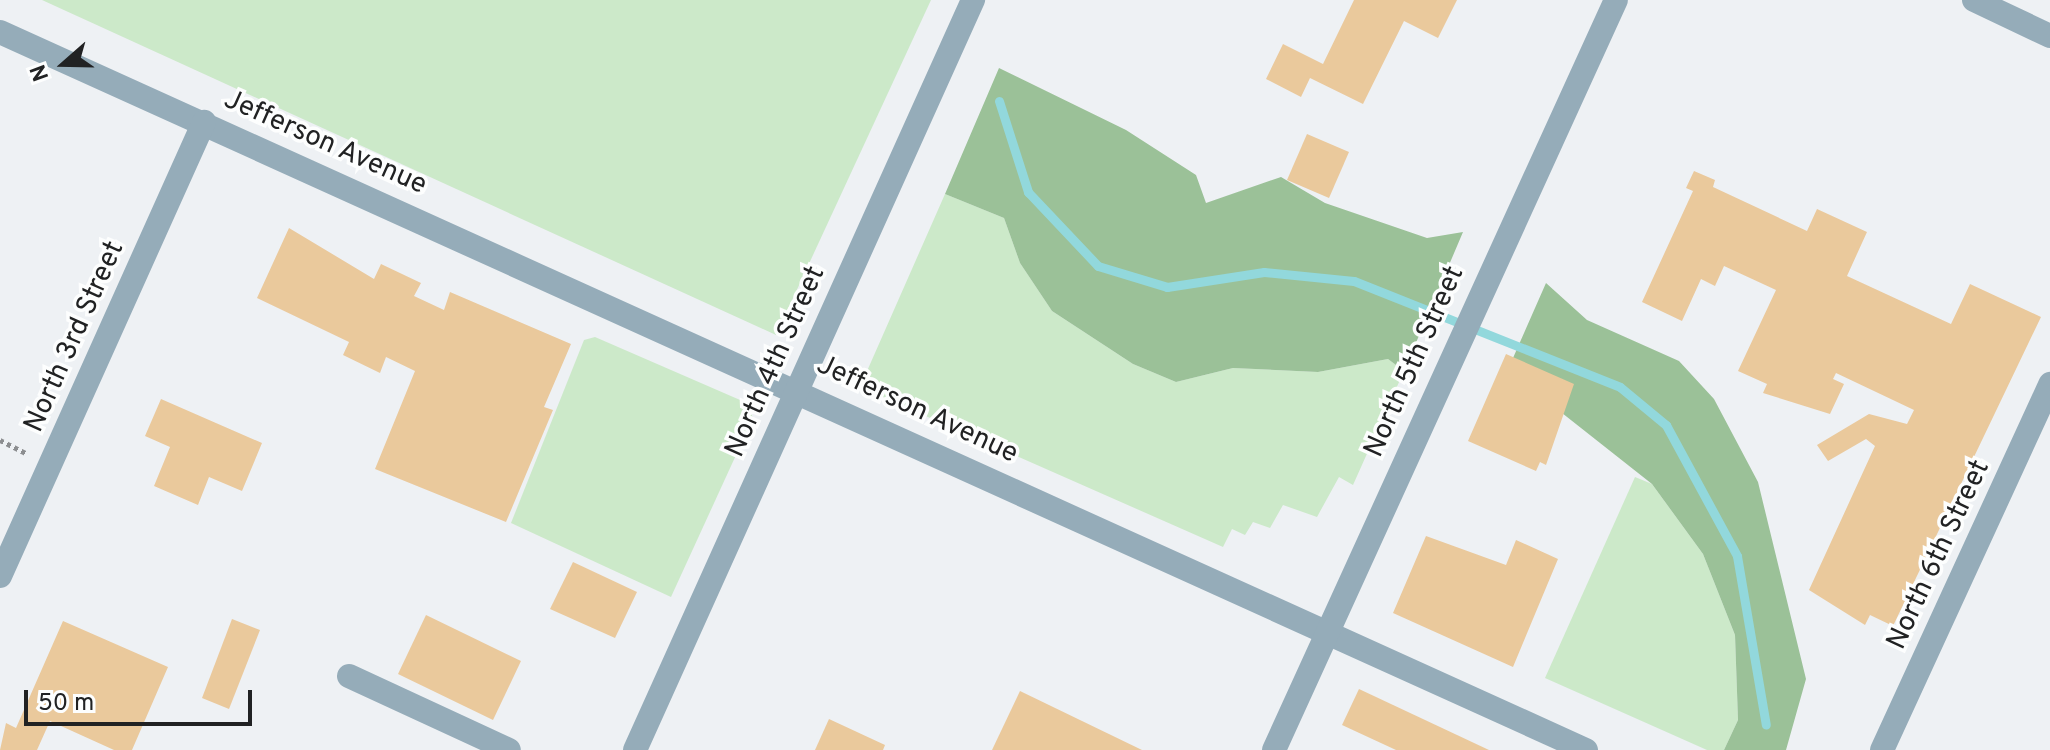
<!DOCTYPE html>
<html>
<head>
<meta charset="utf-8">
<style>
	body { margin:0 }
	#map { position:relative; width:2050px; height:750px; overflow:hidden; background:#eef1f4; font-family:Overpass,sans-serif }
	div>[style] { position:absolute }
	.green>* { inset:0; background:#cce9c9 }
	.forest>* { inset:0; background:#9bc198 }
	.stream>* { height:9px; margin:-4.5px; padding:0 4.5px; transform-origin:4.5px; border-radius:4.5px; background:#92d8dc }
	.building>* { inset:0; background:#eac99c }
	.path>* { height:5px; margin-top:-2.5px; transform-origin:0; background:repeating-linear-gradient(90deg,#8c8e90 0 4px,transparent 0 8px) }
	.minor>* { height:24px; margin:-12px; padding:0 12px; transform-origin:12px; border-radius:12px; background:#95acb9 }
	span { translate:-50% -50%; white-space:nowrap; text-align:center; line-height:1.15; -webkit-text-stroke:7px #fdfefe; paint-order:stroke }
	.street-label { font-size:28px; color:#212223 }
	.north { position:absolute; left:24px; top:24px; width:80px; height:80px; -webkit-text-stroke:6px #fdfefe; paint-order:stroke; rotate:250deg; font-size:22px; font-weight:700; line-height:32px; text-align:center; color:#212223 }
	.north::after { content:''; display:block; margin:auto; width:28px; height:36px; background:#212223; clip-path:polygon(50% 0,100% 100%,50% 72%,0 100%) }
	.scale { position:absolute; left:24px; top:690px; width:228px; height:36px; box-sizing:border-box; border:4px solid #212223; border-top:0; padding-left:10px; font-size:24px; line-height:28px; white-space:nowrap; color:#212223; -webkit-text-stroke:6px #fdfefe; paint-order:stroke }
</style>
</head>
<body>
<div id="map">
	<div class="green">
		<i style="clip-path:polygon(42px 0,931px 0,776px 335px)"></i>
		<i style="clip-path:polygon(945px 194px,1004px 218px,1020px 263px,1052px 311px,1133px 364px,1176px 382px,1233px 368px,1318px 372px,1388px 359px,1404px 371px,1353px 485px,1339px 477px,1317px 517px,1283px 505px,1270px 528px,1253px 522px,1245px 535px,1232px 529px,1223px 547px,860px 387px)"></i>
		<i style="clip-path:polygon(595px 337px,747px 403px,753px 418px,671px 597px,511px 523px,584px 340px)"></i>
		<i style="clip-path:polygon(1635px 477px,1652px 484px,1703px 554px,1735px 635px,1738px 720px,1724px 750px,1707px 750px,1545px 678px)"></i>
	</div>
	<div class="forest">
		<i style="clip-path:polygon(999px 68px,1126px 130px,1196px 175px,1206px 203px,1281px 177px,1325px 203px,1427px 238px,1463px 232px,1404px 371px,1388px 359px,1318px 372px,1233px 368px,1176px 382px,1133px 364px,1052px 311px,1020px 263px,1004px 218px,945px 194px)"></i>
		<i style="clip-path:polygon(1546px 283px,1587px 320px,1679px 361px,1714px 399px,1758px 482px,1806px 679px,1786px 750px,1724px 750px,1738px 720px,1735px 635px,1703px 554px,1652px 484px,1562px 413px,1513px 358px)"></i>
	</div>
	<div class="stream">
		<i style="left:999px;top:101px;width:96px;rotate:72.3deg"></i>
		<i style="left:1028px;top:192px;width:102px;rotate:46.6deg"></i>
		<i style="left:1098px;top:266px;width:72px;rotate:16.9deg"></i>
		<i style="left:1167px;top:287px;width:98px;rotate:-8.8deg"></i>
		<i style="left:1264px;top:272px;width:90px;rotate:5.7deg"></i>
		<i style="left:1354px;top:281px;width:286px;rotate:21.7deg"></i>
		<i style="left:1620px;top:387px;width:60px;rotate:39.6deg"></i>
		<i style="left:1666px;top:425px;width:149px;rotate:61.5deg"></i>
		<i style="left:1737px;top:556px;width:171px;rotate:80.3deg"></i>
	</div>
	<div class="building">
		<i style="clip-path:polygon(1354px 0,1457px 0,1438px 38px,1404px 21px,1363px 104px,1310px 78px,1301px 97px,1266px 79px,1283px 44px,1323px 64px)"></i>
		<i style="clip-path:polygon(1307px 134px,1349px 152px,1329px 198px,1287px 180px)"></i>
		<i style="clip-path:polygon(1694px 171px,1715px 180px,1713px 187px,1807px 231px,1817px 209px,1867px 232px,1847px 276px,1951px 324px,1970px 284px,2041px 317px,1893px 626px,1870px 615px,1865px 625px,1809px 590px,1875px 446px,1866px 439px,1828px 461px,1817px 445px,1869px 414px,1907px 424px,1914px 410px,1836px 373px,1833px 379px,1844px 384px,1830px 414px,1763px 393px,1767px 384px,1738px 371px,1776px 290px,1724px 266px,1715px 286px,1701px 279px,1682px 321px,1642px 302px,1693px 191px,1686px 188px)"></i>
		<i style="clip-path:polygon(289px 228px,374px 279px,381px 264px,421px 283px,414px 296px,444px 310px,450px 292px,571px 344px,544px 407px,553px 410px,506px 522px,375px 469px,415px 371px,386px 357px,380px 373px,343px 355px,349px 342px,257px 298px)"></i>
		<i style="clip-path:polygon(1506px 354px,1574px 384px,1546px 465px,1540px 462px,1536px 471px,1468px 441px)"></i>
		<i style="clip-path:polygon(161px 399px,262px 443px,242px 491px,209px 477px,198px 505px,154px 486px,170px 447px,145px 436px)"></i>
		<i style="clip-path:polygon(1426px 536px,1506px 565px,1516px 540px,1558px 559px,1513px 667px,1393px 613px)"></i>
		<i style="clip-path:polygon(573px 562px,637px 592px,615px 638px,550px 609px)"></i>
		<i style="clip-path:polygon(426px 615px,521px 661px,493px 720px,398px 674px)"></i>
		<i style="clip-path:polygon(232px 619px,260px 630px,229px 709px,202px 698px)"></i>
		<i style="clip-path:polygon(63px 621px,168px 667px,132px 750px,114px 750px,50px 721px,37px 750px,0 750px,6px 723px,16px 728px)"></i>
		<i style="clip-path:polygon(1359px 689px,1489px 750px,1396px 750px,1342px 725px)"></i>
		<i style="clip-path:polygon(1020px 691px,1142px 750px,992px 750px)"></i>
		<i style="clip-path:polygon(829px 719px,885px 745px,883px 750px,815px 750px)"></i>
	</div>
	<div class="path">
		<i style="left:0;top:440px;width:31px;rotate:27deg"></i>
	</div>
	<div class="minor">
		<i style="left:1974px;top:0;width:84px;rotate:25.3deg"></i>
		<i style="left:0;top:32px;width:1741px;rotate:24.36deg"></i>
		<i style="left:0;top:576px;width:498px;rotate:-65.8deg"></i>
		<i style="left:349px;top:676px;width:176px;rotate:24.8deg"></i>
		<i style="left:635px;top:750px;width:823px;rotate:-65.74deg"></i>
		<i style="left:1274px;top:750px;width:824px;rotate:-65.49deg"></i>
		<i style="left:1882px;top:750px;width:403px;rotate:-65.3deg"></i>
	</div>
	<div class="street-label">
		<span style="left:325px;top:143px;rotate:24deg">Jefferson Avenue</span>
		<span style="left:75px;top:337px;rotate:-66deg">North 3rd Street</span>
		<span style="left:776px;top:362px;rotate:-66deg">North 4th Street</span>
		<span style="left:1415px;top:362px;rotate:-66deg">North 5th Street</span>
		<span style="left:917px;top:410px;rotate:25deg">Jefferson Avenue</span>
		<span style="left:1939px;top:555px;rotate:-65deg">North 6th Street</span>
	</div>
	<div class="north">N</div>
	<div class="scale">50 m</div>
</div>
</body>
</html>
